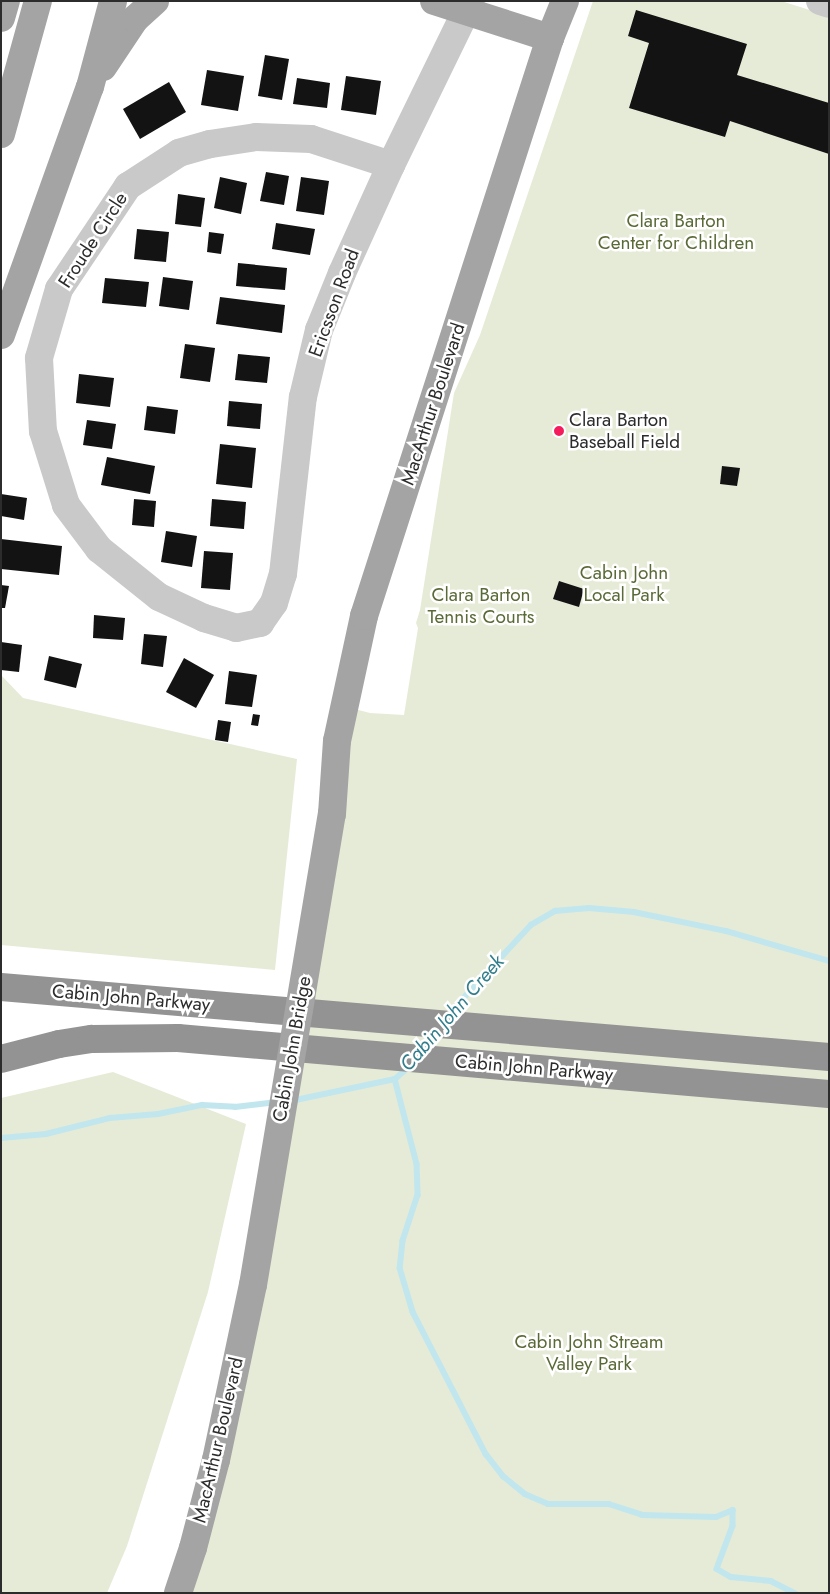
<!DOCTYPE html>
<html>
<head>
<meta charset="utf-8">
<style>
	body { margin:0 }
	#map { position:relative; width:830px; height:1594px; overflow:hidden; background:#fff; font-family:Jost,sans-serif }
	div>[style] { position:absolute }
	.green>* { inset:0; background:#e6ebd7 }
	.stream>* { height:5.5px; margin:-2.75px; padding:0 2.75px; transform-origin:2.75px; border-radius:2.75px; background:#c1e6ed }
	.building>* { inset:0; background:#131313 }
	.minor>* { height:28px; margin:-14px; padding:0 14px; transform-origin:14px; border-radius:14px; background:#c9c9c9 }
	.major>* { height:28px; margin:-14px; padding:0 14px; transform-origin:14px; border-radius:14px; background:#a4a4a4 }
	.highway>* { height:28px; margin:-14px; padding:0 14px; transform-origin:14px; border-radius:14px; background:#939393 }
	.major-bridge>* { height:28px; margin:-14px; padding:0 14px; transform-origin:14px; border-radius:14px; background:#a4a4a4 }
	.dots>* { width:14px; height:14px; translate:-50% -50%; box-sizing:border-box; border:2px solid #fff; border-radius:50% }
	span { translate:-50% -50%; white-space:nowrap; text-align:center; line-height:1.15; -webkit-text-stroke:5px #fff; paint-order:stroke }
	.park-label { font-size:19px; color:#5a6a36 }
	.street-label { font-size:19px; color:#2c2c2c }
	.poi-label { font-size:19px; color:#2c2c2c }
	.left { translate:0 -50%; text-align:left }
	.water-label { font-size:20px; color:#327e8d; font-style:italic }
	.frame { position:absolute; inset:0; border:2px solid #2c2c2c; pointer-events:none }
</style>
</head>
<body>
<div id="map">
	<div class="green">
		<i style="clip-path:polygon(593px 1px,781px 1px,829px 16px,829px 1593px,178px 1593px,193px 1548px,343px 706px,370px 713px,404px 715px,418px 628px,416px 623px,420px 610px,454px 393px,480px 335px)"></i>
		<i style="clip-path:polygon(1px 675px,23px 698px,297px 759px,275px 970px,1px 945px)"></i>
		<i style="clip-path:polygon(113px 1072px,246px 1124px,208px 1292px,127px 1546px,107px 1593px,1px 1593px,1px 1098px)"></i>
	</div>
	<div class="stream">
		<i style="left:446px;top:1017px;width:125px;rotate:-47.3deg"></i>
		<i style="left:531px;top:925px;width:28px;rotate:-30deg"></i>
		<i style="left:555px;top:911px;width:34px;rotate:-5deg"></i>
		<i style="left:589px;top:908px;width:45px;rotate:5.1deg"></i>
		<i style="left:634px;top:912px;width:94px;rotate:11.7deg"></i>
		<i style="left:726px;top:931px;width:107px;rotate:16.2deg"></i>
		<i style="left:423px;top:1052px;width:22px;rotate:-58deg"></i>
		<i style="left:395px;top:1079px;width:88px;rotate:75.5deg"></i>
		<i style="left:417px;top:1164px;width:31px;rotate:88deg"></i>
		<i style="left:418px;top:1195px;width:48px;rotate:108.1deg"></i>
		<i style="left:403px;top:1241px;width:27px;rotate:96deg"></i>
		<i style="left:400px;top:1268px;width:46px;rotate:73.5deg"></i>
		<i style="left:413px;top:1312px;width:160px;rotate:62.8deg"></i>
		<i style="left:486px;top:1454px;width:28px;rotate:52deg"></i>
		<i style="left:503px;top:1476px;width:28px;rotate:39deg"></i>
		<i style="left:525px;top:1494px;width:25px;rotate:23deg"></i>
		<i style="left:548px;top:1504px;width:61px"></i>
		<i style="left:609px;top:1504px;width:35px;rotate:18deg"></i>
		<i style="left:642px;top:1515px;width:74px;rotate:1.5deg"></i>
		<i style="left:716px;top:1517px;width:18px;rotate:-22deg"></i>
		<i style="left:733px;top:1510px;width:16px;rotate:90deg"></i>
		<i style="left:733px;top:1526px;width:46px;rotate:110.4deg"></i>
		<i style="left:717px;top:1569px;width:16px;rotate:30deg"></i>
		<i style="left:731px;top:1577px;width:40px;rotate:5.7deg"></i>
		<i style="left:771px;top:1581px;width:27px;rotate:27deg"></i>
		<i style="left:291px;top:1101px;width:106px;rotate:-11.9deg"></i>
		<i style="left:395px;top:1079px;width:20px;rotate:-41deg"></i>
		<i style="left:1px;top:1138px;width:45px;rotate:-5.1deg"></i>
		<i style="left:46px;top:1134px;width:66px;rotate:-14deg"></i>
		<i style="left:110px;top:1118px;width:48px;rotate:-4.8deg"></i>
		<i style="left:158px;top:1114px;width:45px;rotate:-11.6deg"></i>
		<i style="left:202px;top:1105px;width:33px;rotate:3deg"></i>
		<i style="left:235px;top:1107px;width:42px;rotate:-6.8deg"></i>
	</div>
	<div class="building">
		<i style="clip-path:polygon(636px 10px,747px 44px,737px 75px,829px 103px,829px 154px,730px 121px,725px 137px,629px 108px,649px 43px,628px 36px)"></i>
		<i style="clip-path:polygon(265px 55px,289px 59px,282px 100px,258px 96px)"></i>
		<i style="clip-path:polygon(207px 70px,244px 76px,238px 111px,201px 105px)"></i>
		<i style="clip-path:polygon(346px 76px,381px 81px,376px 115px,341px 110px)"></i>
		<i style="clip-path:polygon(297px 78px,330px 83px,327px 108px,293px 104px)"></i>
		<i style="clip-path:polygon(169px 82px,186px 112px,140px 139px,123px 109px)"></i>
		<i style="clip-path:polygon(266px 172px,289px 176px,284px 205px,260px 201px)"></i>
		<i style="clip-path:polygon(220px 177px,247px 183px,241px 214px,214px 208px)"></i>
		<i style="clip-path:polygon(301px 177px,329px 181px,324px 215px,296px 211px)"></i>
		<i style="clip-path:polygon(178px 194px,205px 198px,201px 227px,175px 224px)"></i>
		<i style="clip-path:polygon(276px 223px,315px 229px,310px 255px,272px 249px)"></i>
		<i style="clip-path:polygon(137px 229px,169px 232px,166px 262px,134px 259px)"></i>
		<i style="clip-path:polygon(209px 232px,224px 234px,221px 254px,207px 252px)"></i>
		<i style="clip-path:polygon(238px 263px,287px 268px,285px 290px,236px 286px)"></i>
		<i style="clip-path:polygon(163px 277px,193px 281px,189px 310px,159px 306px)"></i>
		<i style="clip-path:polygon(105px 278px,149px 282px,146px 307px,102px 303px)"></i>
		<i style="clip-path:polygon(220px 297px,285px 305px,282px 333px,216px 324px)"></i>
		<i style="clip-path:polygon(185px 344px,215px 348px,210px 382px,180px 378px)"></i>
		<i style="clip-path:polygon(238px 354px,270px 357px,267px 383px,235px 380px)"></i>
		<i style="clip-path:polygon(79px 374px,114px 378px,110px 407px,76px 403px)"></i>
		<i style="clip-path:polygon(229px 401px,262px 404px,260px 429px,227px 426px)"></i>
		<i style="clip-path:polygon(147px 406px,178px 410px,175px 434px,144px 430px)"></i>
		<i style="clip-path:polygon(87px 420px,116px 424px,112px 449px,83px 445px)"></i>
		<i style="clip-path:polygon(220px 444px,256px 448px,252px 488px,216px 484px)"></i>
		<i style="clip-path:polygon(107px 457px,155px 466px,150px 494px,101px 485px)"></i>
		<i style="clip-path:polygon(722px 466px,740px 468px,737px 486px,720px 484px)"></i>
		<i style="clip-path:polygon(1px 494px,27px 498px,24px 520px,1px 516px)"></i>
		<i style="clip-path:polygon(134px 499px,156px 501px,154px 527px,132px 525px)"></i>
		<i style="clip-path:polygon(212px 499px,246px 502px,244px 529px,210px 526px)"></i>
		<i style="clip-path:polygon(166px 531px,197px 536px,192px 567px,161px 562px)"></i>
		<i style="clip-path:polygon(1px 539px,62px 546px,59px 575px,1px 569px)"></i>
		<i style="clip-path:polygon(204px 551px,233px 553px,230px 590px,201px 588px)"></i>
		<i style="clip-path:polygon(559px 581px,584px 589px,579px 607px,553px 599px)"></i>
		<i style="clip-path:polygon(1px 585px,9px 586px,5px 608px,1px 608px)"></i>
		<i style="clip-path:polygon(94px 615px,125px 618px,123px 640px,93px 638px)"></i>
		<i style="clip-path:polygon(144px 634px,167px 636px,163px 667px,141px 664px)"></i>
		<i style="clip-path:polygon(1px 642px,22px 645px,19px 672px,1px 670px)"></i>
		<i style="clip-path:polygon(49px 656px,82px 664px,76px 688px,44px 680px)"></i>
		<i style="clip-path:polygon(184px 658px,214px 675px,196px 708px,166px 692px)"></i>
		<i style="clip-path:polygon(229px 671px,257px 675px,252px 707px,225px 704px)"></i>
		<i style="clip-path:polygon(253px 714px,260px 715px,258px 726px,251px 725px)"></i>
		<i style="clip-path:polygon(218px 720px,231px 722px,228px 742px,215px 740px)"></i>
	</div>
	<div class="minor">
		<i style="left:820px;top:1px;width:9px;rotate:18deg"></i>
		<i style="left:391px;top:165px;width:84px;rotate:-162deg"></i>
		<i style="left:311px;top:139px;width:55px;rotate:-177.9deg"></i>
		<i style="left:256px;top:137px;width:47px;rotate:171.3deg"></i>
		<i style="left:210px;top:144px;width:32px;rotate:164deg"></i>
		<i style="left:179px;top:153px;width:61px;rotate:147.1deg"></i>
		<i style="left:128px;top:186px;width:124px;rotate:123.8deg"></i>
		<i style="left:59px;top:289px;width:72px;rotate:106.2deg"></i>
		<i style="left:39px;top:358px;width:73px;rotate:86.9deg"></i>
		<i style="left:43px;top:431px;width:77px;rotate:72.7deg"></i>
		<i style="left:66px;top:505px;width:55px;rotate:53.1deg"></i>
		<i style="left:99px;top:549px;width:77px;rotate:38.7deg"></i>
		<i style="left:159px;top:597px;width:50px;rotate:25deg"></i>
		<i style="left:204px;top:618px;width:34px;rotate:17deg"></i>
		<i style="left:236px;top:628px;width:25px;rotate:-12deg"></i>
		<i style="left:260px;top:623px;width:24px;rotate:-55deg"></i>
		<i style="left:274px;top:603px;width:30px;rotate:-73deg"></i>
		<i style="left:283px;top:574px;width:178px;rotate:-83.6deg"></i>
		<i style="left:303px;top:397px;width:69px;rotate:-76.6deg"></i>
		<i style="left:319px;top:330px;width:61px;rotate:-68deg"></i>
		<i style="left:342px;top:273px;width:119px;rotate:-65.6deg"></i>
		<i style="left:391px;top:165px;width:182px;rotate:-64deg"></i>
	</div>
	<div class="major">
		<i style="left:434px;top:1px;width:122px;rotate:17.7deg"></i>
		<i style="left:1px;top:18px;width:18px;rotate:-74deg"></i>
		<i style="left:103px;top:67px;width:58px;rotate:-56.3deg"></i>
		<i style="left:135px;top:19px;width:27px;rotate:-42deg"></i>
		<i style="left:1px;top:134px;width:138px;rotate:-74.5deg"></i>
		<i style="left:1px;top:335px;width:263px;rotate:-70.3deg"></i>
		<i style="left:90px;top:87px;width:89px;rotate:-75deg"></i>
		<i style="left:332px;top:814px;width:73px;rotate:-86.1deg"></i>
		<i style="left:337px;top:741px;width:128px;rotate:-77.8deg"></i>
		<i style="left:364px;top:616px;width:607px;rotate:-72.16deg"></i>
		<i style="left:550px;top:38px;width:40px;rotate:-68deg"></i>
		<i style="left:178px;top:1593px;width:47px;rotate:-71.6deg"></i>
		<i style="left:193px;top:1548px;width:91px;rotate:-75.4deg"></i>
		<i style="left:216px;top:1460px;width:179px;rotate:-78.1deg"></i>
	</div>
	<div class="highway">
		<i style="left:1px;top:987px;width:831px;rotate:4.83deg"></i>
		<i style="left:1px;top:1059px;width:60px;rotate:-14.5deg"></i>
		<i style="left:59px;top:1044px;width:33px;rotate:-9deg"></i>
		<i style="left:92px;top:1039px;width:86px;rotate:-0.7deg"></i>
		<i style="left:178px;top:1038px;width:653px;rotate:4.92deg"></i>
	</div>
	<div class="major-bridge">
		<i style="left:253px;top:1285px;width:478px;rotate:-80.5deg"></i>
	</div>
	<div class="dots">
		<i style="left:559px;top:431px;background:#f41c5c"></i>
	</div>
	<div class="park-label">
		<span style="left:676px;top:232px">Clara Barton<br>Center for Children</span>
		<span style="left:624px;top:584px">Cabin John<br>Local Park</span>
		<span style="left:481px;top:606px">Clara Barton<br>Tennis Courts</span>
		<span style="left:589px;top:1353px">Cabin John Stream<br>Valley Park</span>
	</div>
	<div class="street-label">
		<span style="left:93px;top:240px;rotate:-57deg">Froude Circle</span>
		<span style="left:334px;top:303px;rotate:-70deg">Ericsson Road</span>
		<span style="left:433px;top:404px;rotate:-72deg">MacArthur Boulevard</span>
		<span style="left:131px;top:998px;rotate:5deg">Cabin John Parkway</span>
		<span style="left:292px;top:1049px;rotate:-80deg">Cabin John Bridge</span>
		<span style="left:534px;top:1068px;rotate:5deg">Cabin John Parkway</span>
		<span style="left:218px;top:1440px;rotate:-77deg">MacArthur Boulevard</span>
	</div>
	<div class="poi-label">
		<span class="left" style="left:569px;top:431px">Clara Barton<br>Baseball Field</span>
	</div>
	<div class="water-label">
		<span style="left:452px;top:1013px;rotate:-49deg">Cabin John Creek</span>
	</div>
	<div class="frame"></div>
</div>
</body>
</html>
